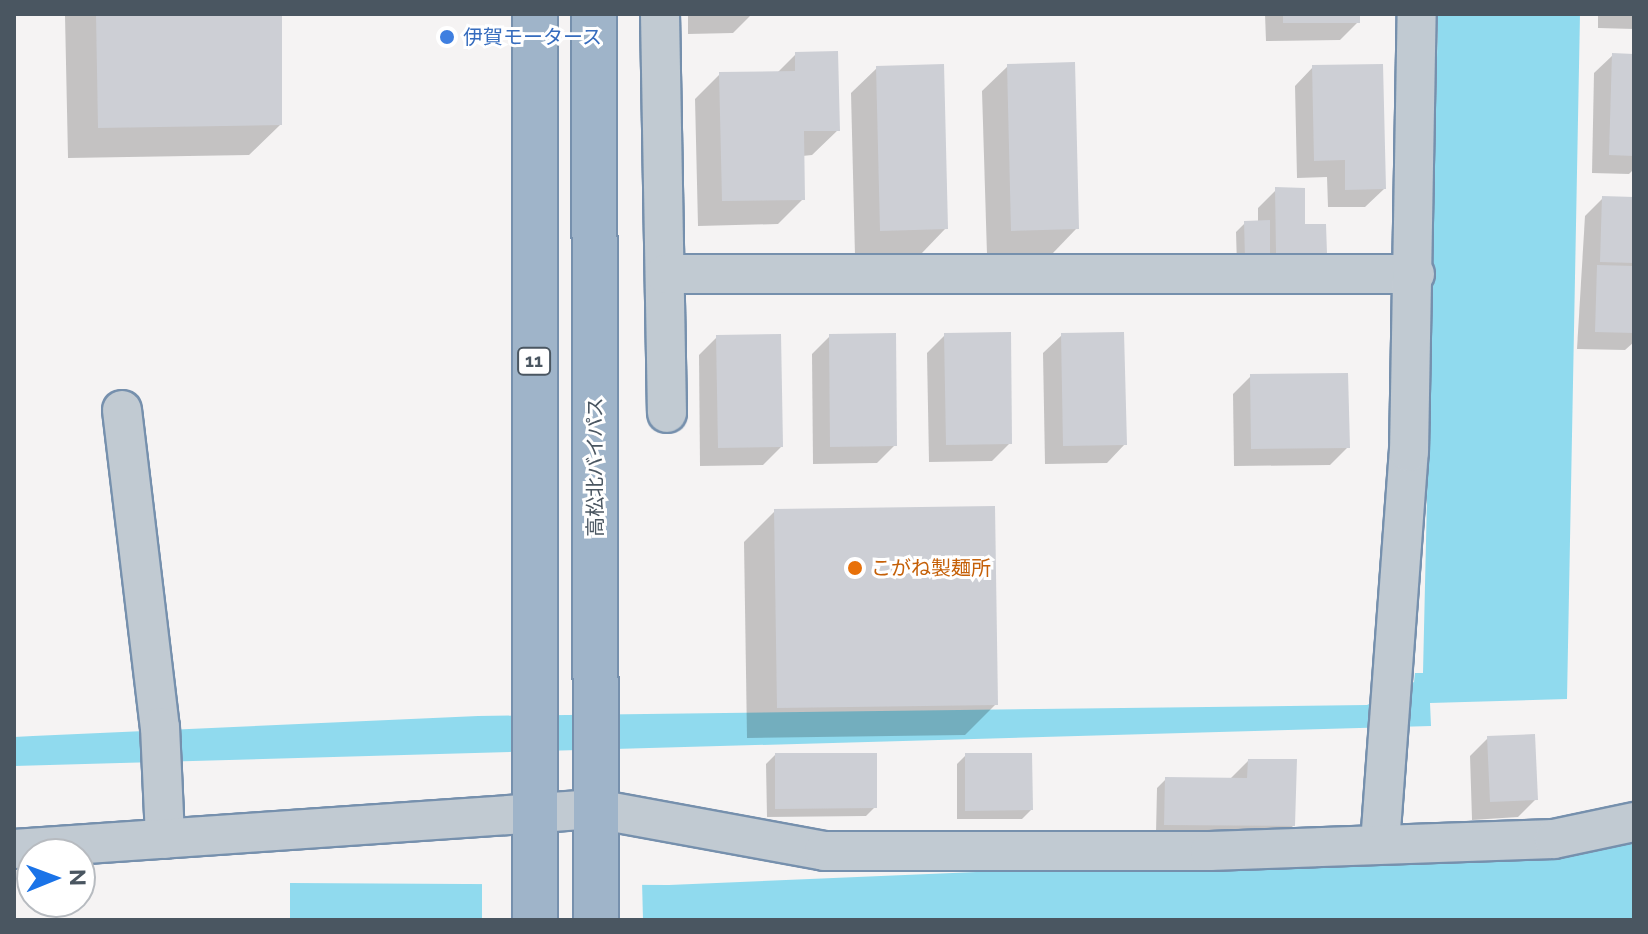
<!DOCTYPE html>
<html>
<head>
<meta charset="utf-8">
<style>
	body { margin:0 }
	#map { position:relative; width:1648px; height:934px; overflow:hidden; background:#f5f3f3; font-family:Raleway,"Noto Sans JP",sans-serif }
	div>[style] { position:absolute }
	.water>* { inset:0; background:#90daee }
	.pier>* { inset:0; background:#f5f3f3 }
	.shadow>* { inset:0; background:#0003 }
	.building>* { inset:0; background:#cdcfd5 }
	.roads { filter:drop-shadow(2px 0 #7690ad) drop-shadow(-2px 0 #7690ad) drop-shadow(0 2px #7690ad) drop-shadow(0 -2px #7690ad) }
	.minor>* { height:38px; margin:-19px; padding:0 19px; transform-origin:19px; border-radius:19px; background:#c1cad2 }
	.trunk>* { height:44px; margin:-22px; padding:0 22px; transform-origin:22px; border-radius:22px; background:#9fb4c9 }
	.dots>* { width:22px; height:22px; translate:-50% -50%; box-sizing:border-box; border:4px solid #fff; border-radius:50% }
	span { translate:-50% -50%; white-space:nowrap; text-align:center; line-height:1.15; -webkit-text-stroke:6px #fff; paint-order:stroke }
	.shield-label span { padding:2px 6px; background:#fff; border:2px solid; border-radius:6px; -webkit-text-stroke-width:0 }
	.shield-label { font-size:18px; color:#4a5661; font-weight:700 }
	.shop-label { font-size:20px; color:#366cbe }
	.left { translate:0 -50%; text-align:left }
	.street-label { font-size:20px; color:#4a5661 }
	.food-label { font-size:20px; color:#c56008 }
	.frame { position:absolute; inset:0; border:16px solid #4a5661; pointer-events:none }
	.north { position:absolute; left:16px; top:838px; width:80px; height:80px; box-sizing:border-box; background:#fff; border:2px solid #b7bbc0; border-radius:50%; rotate:89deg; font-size:22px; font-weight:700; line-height:32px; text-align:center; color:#4a5661 }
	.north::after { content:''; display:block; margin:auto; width:28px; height:36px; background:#1a73e8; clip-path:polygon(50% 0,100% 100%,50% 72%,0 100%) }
</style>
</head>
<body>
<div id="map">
	<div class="water">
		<i style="clip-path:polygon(1438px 14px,1580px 14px,1567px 699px,1430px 703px,1431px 726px,14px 766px,14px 737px,33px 736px,478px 716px,1367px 705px,1414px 682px,1415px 673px,1423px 673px)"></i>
		<i style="clip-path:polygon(1634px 844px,1634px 920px,290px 920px,290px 883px,669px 885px)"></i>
	</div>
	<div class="pier">
		<i style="clip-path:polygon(482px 881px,642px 881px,643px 920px,482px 920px)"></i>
	</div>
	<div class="shadow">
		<i style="clip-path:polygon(45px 14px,280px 14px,280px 125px,249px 155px,68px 158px,65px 16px)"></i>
		<i style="clip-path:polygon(688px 14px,751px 14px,751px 15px,733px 33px,688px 34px)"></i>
		<i style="clip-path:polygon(1265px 14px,1358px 14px,1358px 22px,1340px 40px,1266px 41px)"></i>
		<i style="clip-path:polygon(1598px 14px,1634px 14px,1634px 29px,1598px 28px)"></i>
		<i style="clip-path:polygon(796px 54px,838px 130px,812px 155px,802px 156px,803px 199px,778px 224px,698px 226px,695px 99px,720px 74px,777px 73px)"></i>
		<i style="clip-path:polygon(1613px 55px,1634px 56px,1634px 169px,1629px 174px,1592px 173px,1594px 73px)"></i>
		<i style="clip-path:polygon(1008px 66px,1077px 228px,1052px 254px,987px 255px,982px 91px)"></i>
		<i style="clip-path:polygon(1313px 67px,1384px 189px,1365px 207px,1328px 207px,1327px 177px,1297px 178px,1295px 86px)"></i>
		<i style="clip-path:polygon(877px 68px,946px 228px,921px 254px,855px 256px,851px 93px)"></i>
		<i style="clip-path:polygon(1276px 190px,1325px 253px,1306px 271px,1237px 266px,1236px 232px,1245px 223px,1258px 223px,1258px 208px)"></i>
		<i style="clip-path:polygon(1603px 198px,1634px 199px,1634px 342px,1625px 350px,1577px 349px,1585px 216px)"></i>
		<i style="clip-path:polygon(945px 335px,1010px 443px,992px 461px,929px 462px,927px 353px)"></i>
		<i style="clip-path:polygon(1062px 335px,1125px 444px,1107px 463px,1045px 464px,1043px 353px)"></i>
		<i style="clip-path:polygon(830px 336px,895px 445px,877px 463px,813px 464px,812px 354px)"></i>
		<i style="clip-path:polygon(717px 337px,781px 447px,763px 465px,700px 466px,699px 355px)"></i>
		<i style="clip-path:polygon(1251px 376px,1348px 447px,1330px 465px,1234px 466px,1233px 394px)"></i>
		<i style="clip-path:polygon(775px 511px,996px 704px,965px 735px,747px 738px,744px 542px)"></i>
		<i style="clip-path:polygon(1488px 738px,1536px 799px,1518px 817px,1472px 820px,1470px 756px)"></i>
		<i style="clip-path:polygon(775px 755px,875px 807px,866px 816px,767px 817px,766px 764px)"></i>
		<i style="clip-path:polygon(966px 755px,1031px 810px,1022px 819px,957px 819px,957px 764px)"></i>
		<i style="clip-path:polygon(1248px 761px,1294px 825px,1275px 843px,1156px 833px,1157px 788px,1166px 779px,1230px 779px)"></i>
	</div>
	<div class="building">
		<i style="clip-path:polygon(96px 14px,282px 14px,282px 125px,98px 128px)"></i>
		<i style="clip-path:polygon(1283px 14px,1360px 14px,1360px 23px,1283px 23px)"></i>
		<i style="clip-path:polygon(838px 51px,840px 131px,804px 131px,805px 200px,722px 201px,719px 72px,795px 71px,795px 52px)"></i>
		<i style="clip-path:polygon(1612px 53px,1634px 54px,1634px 156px,1609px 155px)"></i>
		<i style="clip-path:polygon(1075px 62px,1079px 229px,1011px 231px,1007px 64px)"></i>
		<i style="clip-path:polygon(944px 64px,948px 229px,880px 231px,876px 66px)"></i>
		<i style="clip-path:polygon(1383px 64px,1386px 189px,1345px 190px,1345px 160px,1314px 161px,1312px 65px)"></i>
		<i style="clip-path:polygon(1275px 187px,1305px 188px,1305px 224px,1326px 224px,1327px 254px,1276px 254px)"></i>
		<i style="clip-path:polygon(1602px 196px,1634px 197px,1634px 263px,1600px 262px)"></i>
		<i style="clip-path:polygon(1270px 220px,1270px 256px,1245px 258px,1244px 221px)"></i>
		<i style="clip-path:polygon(1597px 265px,1634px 266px,1634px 333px,1595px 332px)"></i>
		<i style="clip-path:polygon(1011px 332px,1012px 444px,946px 445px,944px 333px)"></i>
		<i style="clip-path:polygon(1124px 332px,1127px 445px,1063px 446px,1061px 333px)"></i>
		<i style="clip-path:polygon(896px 333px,897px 446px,830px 447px,829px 334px)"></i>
		<i style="clip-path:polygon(781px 334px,783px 447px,718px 448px,716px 335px)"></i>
		<i style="clip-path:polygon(1348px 373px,1350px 448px,1251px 449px,1250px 374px)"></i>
		<i style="clip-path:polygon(995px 506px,998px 705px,777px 708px,774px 509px)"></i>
		<i style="clip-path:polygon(1535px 734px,1538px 800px,1490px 802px,1487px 736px)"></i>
		<i style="clip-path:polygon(775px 753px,877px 753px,877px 808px,775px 809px)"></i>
		<i style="clip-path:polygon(965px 753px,1032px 753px,1033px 810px,965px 811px)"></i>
		<i style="clip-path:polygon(1248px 759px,1297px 759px,1295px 826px,1164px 825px,1165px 777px,1247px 778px)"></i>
	</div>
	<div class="roads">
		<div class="minor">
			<i style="left:660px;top:14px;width:399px;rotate:89deg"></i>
			<i style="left:665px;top:274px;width:750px"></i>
			<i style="left:122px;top:410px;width:319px;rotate:83.2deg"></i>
			<i style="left:160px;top:727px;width:112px;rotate:87.4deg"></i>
			<i style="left:1380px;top:844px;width:393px;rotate:-85.8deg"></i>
			<i style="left:1409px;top:452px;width:438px;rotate:-89deg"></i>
			<i style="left:14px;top:849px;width:583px;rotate:-3.93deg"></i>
			<i style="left:596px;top:809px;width:232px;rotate:10.4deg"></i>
			<i style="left:824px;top:851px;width:386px"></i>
			<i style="left:1210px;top:851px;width:344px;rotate:-2deg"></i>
			<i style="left:1554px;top:839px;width:82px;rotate:-12deg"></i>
		</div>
		<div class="trunk">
			<i style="left:594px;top:14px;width:906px;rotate:89.87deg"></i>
			<i style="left:535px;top:920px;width:906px;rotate:-90deg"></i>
		</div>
	</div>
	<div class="dots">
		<i style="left:447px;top:37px;background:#3f7fe0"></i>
		<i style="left:855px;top:568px;background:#e8710a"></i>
	</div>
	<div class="shield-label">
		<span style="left:534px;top:361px">11</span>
	</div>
	<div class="shop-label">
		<span class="left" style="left:463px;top:37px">伊賀モータース</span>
	</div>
	<div class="street-label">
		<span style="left:595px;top:467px;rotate:-90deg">高松北バイパス</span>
	</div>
	<div class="food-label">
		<span class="left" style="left:871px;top:568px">こがね製麺所</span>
	</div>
	<div class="frame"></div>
	<div class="north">N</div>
</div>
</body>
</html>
